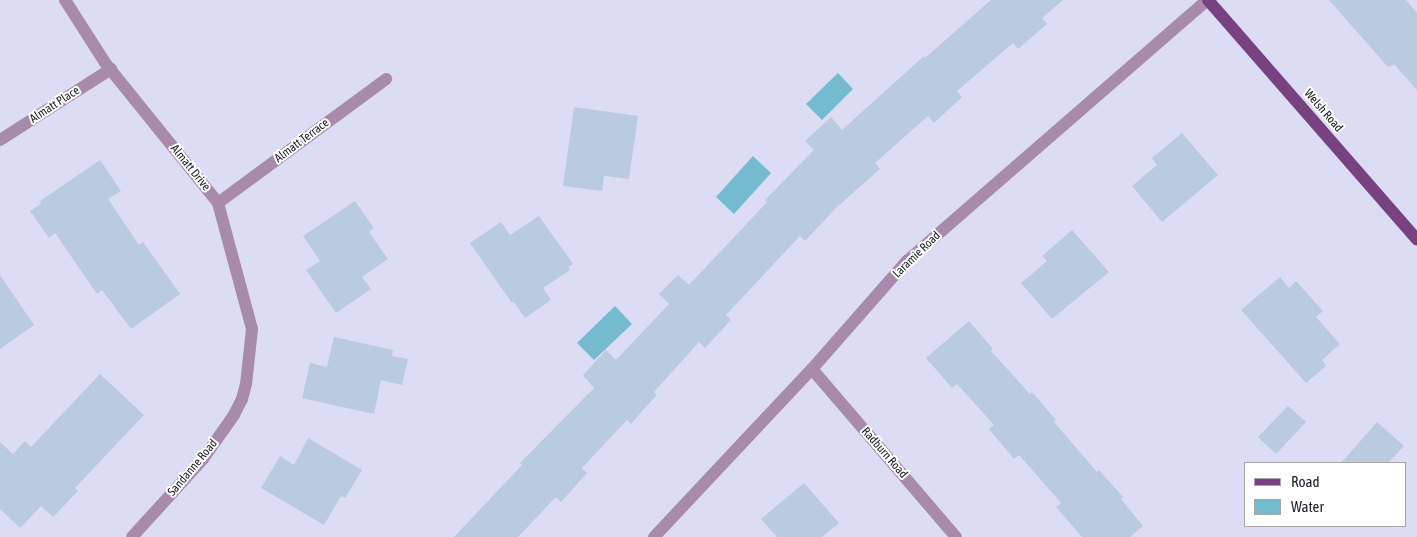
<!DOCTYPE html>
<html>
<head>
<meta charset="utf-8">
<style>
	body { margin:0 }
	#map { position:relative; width:1417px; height:537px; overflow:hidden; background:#dddcf5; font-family:"Asap Condensed",sans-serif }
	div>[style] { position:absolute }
	.water>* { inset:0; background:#75bbcf }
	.building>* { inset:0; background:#bacbdf }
	.minor>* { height:12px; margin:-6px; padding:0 6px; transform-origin:6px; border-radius:6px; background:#a88aad }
	.major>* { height:12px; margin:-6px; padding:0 6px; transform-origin:6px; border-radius:6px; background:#784281 }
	span { translate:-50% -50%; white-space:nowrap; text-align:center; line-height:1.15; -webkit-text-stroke:4px #fff; paint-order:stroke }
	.street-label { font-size:12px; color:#202029 }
	.legend { position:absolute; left:1244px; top:462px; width:162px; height:65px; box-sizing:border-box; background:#fff; border:1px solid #a6a6a9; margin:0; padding:6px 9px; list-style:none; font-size:15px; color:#202029 }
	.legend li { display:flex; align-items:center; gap:10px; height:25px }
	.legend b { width:25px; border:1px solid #a6a6a9 }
</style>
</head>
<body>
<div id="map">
	<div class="water">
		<i style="clip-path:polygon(838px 73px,853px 89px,822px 120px,806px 104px)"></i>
		<i style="clip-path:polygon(753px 156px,771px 173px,734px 214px,716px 197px)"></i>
		<i style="clip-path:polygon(615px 306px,632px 324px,594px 360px,577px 343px)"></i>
	</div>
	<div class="building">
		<i style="clip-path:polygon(991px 0,1063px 0,1042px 18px,1047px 24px,1018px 49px,1013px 43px,957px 91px,962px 97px,934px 123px,928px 116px,875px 163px,880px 169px,836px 208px,805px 241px,800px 236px,726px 315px,731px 320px,705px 348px,699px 342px,654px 392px,657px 395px,643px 410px,631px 424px,627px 420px,582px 468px,587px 473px,561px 502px,556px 497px,518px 537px,454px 537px,522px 465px,520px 463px,594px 388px,583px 375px,606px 350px,616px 360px,669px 304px,659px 294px,678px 275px,689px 285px,767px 202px,765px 200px,814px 150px,805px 141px,831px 117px,842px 130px,924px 56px,925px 58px)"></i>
		<i style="clip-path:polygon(1329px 0,1406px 0,1417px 13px,1417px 90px,1394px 64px,1390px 67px,1387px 66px)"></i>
		<i style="clip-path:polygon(574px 107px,638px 116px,629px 179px,604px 176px,602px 191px,563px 186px)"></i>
		<i style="clip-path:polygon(1182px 133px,1218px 175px,1162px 222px,1132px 186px,1157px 165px,1152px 158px)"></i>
		<i style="clip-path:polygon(100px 160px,121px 191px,108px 199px,139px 245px,143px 242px,180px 294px,131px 329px,102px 290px,97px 294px,55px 233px,49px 238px,30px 211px,41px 204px,40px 201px)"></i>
		<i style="clip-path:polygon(355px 201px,374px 228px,369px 232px,388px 259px,362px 277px,371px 289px,336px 313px,306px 270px,320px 261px,303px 236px)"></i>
		<i style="clip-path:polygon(539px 216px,573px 264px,568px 267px,570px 270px,543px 288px,551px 300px,525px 318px,514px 302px,512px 303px,470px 243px,501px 222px,510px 235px)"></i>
		<i style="clip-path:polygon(1072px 230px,1109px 272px,1052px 319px,1021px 283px,1047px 261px,1042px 256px)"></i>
		<i style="clip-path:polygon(0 275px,34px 325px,0 349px)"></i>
		<i style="clip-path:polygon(1280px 277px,1289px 288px,1296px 281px,1323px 311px,1316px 317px,1340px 344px,1322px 360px,1326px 366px,1306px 383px,1241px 310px)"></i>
		<i style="clip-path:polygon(969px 321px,993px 349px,991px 351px,1030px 394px,1032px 392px,1056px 420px,1054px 422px,1097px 472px,1099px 470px,1123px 497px,1121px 499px,1143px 526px,1130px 537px,1082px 537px,1056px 507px,1061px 503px,1019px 455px,1014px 459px,989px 429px,994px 425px,957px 384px,952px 388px,926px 358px)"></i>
		<i style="clip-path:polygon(334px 337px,393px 350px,392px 356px,408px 359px,402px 385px,381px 380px,374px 414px,302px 398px,310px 363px,327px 367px)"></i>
		<i style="clip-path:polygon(100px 374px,144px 415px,75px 488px,78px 491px,53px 517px,41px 506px,20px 528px,0 509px,0 442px,13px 454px,25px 441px,31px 447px)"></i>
		<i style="clip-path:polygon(1288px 406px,1306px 422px,1276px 454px,1258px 437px)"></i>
		<i style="clip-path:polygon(1377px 422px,1404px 446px,1388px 463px,1341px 463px)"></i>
		<i style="clip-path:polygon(308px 438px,362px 470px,345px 498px,341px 496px,324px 525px,261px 488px,280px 456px,294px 465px)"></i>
		<i style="clip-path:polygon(804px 483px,839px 523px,822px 537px,777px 537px,761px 519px)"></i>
	</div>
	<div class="minor">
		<i style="left:65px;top:0;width:76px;rotate:57.4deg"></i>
		<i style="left:106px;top:64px;width:179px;rotate:51.1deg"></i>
		<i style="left:218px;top:203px;width:131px;rotate:74.9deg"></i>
		<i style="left:252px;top:329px;width:55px;rotate:96.2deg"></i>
		<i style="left:246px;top:384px;width:16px;rotate:105deg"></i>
		<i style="left:242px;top:399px;width:18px;rotate:117deg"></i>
		<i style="left:234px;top:415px;width:54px;rotate:125.2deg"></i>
		<i style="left:203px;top:459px;width:105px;rotate:132.3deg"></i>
		<i style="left:0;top:140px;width:132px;rotate:-32.6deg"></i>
		<i style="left:218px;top:203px;width:209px;rotate:-36.4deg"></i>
		<i style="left:812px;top:369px;width:221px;rotate:49.4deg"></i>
		<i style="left:654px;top:537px;width:231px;rotate:-46.8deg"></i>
		<i style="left:812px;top:369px;width:144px;rotate:-48.7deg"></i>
		<i style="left:907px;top:261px;width:398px;rotate:-41deg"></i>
	</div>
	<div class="major">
		<i style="left:1208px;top:0;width:318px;rotate:48.9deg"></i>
	</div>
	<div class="street-label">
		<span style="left:55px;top:105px;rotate:-33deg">Almatt Place</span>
		<span style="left:1323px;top:111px;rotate:49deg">Welsh Road</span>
		<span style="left:302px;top:141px;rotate:-37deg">Almatt Terrace</span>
		<span style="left:190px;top:168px;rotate:51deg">Almatt Drive</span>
		<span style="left:917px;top:255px;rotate:-44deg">Laramie Road</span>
		<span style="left:884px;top:453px;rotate:49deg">Radburn Road</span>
		<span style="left:193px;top:468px;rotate:-50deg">Sandanne Road</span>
	</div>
	<ul class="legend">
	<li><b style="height:6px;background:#784281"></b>Road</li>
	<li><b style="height:14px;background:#75bbcf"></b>Water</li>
	</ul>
</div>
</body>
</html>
